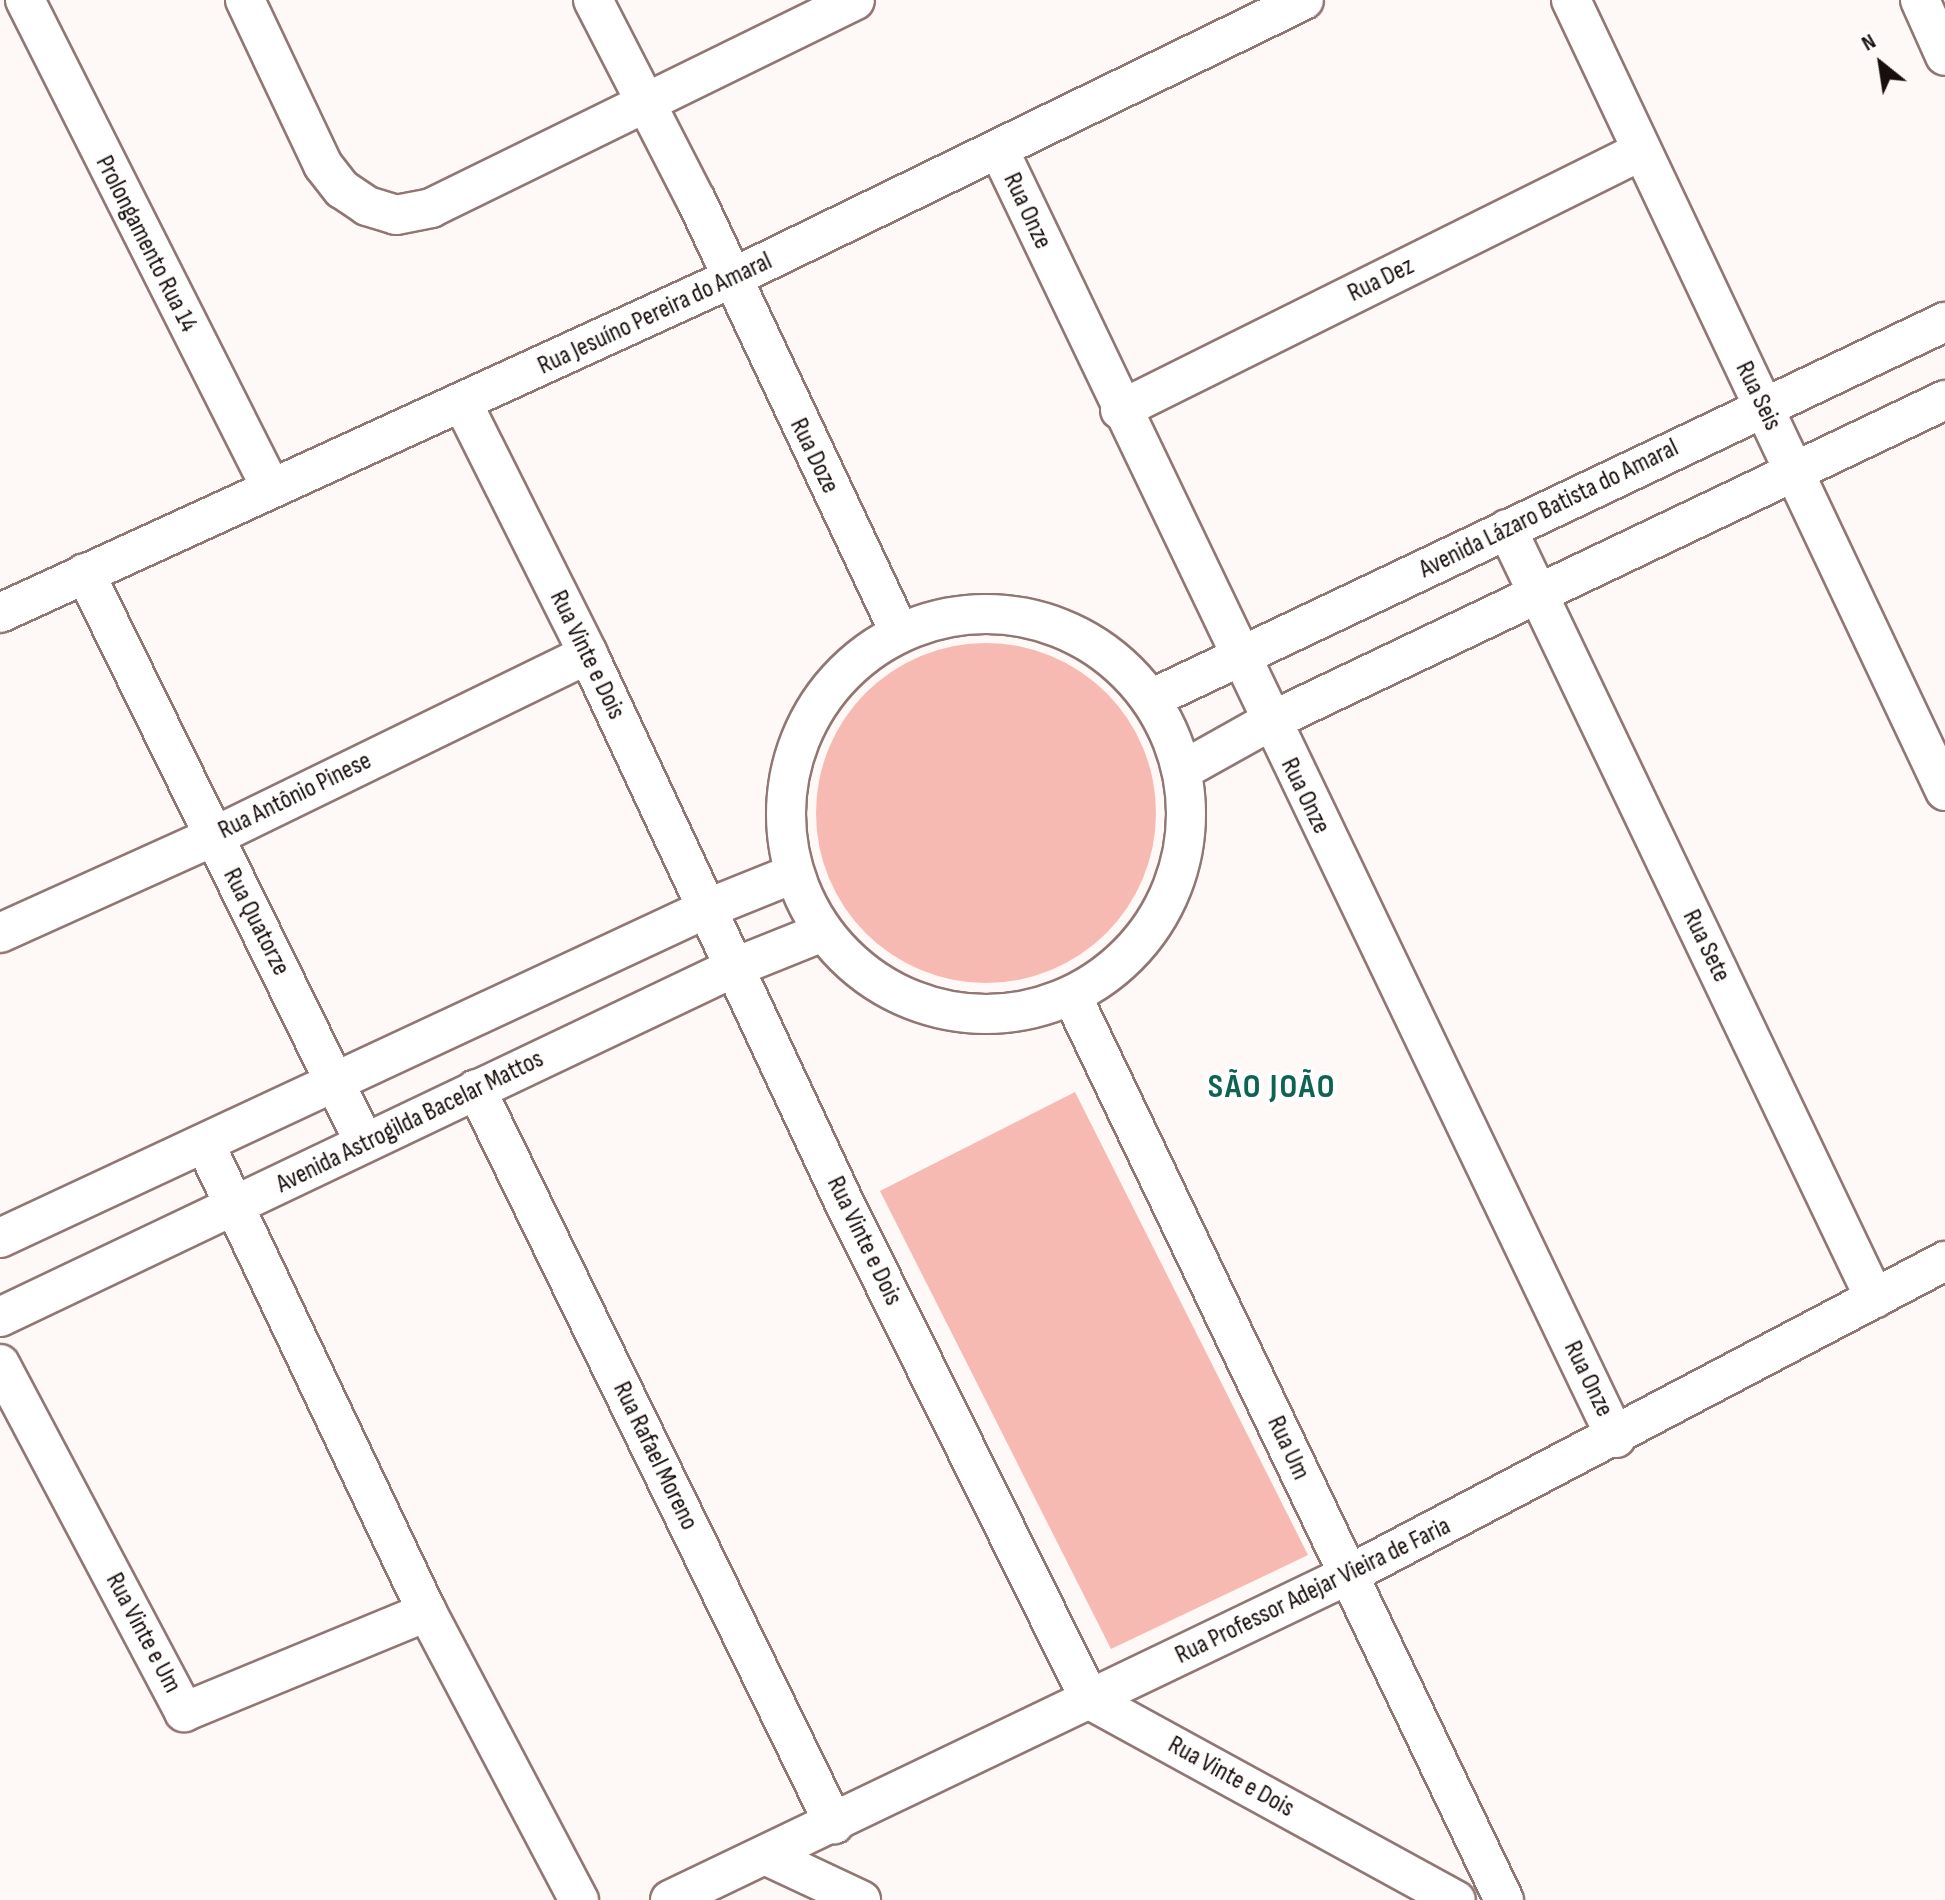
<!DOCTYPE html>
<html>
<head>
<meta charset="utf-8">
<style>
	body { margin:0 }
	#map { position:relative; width:1945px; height:1900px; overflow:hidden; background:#fef8f7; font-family:"Sofia Sans Condensed",sans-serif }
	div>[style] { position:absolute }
	.green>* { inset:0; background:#f6bab2 }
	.round { border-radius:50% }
	.roads { filter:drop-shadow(2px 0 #917774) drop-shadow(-2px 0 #917774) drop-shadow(0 2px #917774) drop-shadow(0 -2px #917774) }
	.minor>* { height:38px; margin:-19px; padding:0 19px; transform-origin:19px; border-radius:19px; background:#fff }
	.minor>.ring { margin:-19px; padding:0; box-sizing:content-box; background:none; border:38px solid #fff; border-radius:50% }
	span { translate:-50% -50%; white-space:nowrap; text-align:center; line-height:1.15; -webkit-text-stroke:8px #fff; paint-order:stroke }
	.street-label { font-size:26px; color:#180f0d }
	.district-label { font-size:34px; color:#0e6352; font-weight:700; letter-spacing:2px }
	.north { position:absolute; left:1841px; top:24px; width:80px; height:80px; -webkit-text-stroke:6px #fff; paint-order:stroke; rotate:330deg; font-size:22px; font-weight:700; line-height:32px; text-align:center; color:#180f0d }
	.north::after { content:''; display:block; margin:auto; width:28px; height:36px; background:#180f0d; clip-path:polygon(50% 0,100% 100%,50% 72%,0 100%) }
</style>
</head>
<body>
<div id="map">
	<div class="green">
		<i class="round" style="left:816px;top:643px;width:340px;height:340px"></i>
		<i style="clip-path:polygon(1075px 1092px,1308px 1555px,1111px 1649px,880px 1191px)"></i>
	</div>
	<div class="roads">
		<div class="minor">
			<i style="left:25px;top:0;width:544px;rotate:63.25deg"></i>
			<i style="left:245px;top:0;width:183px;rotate:64.7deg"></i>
			<i style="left:323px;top:165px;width:31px;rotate:52deg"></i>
			<i style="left:342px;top:189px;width:30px;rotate:34deg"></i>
			<i style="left:367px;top:206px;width:30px;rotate:17deg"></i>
			<i style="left:396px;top:215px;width:36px;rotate:-11deg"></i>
			<i style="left:431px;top:208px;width:472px;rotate:-26.1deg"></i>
			<i style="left:593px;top:0;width:225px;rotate:62.8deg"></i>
			<i style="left:696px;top:200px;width:477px;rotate:64.8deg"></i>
			<i style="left:1571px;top:0;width:875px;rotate:64.69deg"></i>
			<i style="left:1920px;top:0;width:61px;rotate:65.9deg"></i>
			<i style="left:1000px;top:152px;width:1426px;rotate:64.41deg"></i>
			<i style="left:463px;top:404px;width:280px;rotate:63.4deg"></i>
			<i style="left:588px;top:654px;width:603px;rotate:64.97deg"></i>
			<i style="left:843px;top:1200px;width:558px;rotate:63.71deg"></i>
			<i style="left:1090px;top:1700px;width:417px;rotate:28.7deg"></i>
			<i style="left:1120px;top:410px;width:582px;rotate:-26.43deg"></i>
			<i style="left:1507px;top:529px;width:853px;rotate:64.46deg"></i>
			<i style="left:85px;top:573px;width:634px;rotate:63.88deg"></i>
			<i style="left:0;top:613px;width:803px;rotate:-24.59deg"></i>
			<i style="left:730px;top:279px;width:638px;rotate:-25.92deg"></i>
			<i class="ring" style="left:786px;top:614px;width:362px;height:362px"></i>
			<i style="left:1153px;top:698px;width:877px;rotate:-25.4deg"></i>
			<i style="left:1183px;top:770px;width:98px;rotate:-29.2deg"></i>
			<i style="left:1269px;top:722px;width:749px;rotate:-25.47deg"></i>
			<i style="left:0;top:933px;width:234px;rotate:-24.3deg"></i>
			<i style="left:213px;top:837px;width:417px;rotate:-26deg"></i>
			<i style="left:1072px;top:996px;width:1002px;rotate:64.46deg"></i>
			<i style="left:476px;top:1089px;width:818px;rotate:64.03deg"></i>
			<i style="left:205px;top:1144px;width:518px;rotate:64.62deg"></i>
			<i style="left:427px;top:1612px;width:326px;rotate:62.2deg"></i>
			<i style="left:0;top:1238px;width:779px;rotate:-24.99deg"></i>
			<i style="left:706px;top:909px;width:94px;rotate:-21.9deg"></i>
			<i style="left:0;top:1317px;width:812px;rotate:-25.46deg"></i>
			<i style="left:733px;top:968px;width:97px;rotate:-21.8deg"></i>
			<i style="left:0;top:1364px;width:394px;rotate:62.1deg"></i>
			<i style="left:184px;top:1712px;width:263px;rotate:-22.4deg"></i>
			<i style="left:767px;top:1856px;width:104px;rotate:25.1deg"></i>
			<i style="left:670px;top:1900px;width:752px;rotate:-25.61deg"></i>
			<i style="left:1348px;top:1575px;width:675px;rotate:-27.74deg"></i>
		</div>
	</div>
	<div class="street-label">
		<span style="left:1027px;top:211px;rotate:65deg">Rua Onze</span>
		<span style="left:146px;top:244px;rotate:63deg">Prolongamento Rua 14</span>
		<span style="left:1381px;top:280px;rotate:-26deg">Rua Dez</span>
		<span style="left:655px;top:314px;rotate:-25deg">Rua Jesuíno Pereira do Amaral</span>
		<span style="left:1758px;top:396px;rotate:64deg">Rua Seis</span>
		<span style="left:814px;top:456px;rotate:64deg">Rua Doze</span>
		<span style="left:1549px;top:509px;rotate:-26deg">Avenida Lázaro Batista do Amaral</span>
		<span style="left:587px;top:655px;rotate:64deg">Rua Vinte e Dois</span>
		<span style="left:295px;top:796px;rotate:-26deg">Rua Antônio Pinese</span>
		<span style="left:1305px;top:796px;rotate:64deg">Rua Onze</span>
		<span style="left:256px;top:922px;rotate:63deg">Rua Quatorze</span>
		<span style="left:1706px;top:946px;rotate:64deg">Rua Sete</span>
		<span style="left:410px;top:1122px;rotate:-26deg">Avenida Astrogilda Bacelar Mattos</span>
		<span style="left:864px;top:1241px;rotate:64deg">Rua Vinte e Dois</span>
		<span style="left:1588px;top:1379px;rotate:64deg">Rua Onze</span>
		<span style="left:1288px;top:1448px;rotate:65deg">Rua Um</span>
		<span style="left:655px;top:1456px;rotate:64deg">Rua Rafael Moreno</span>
		<span style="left:1313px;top:1591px;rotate:-26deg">Rua Professor Adejar Vieira de Faria</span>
		<span style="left:143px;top:1633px;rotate:62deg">Rua Vinte e Um</span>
		<span style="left:1231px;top:1777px;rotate:29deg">Rua Vinte e Dois</span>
	</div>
	<div class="district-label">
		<span style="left:1272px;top:1087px">SÃO JOÃO</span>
	</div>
	<div class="north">N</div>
</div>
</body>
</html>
